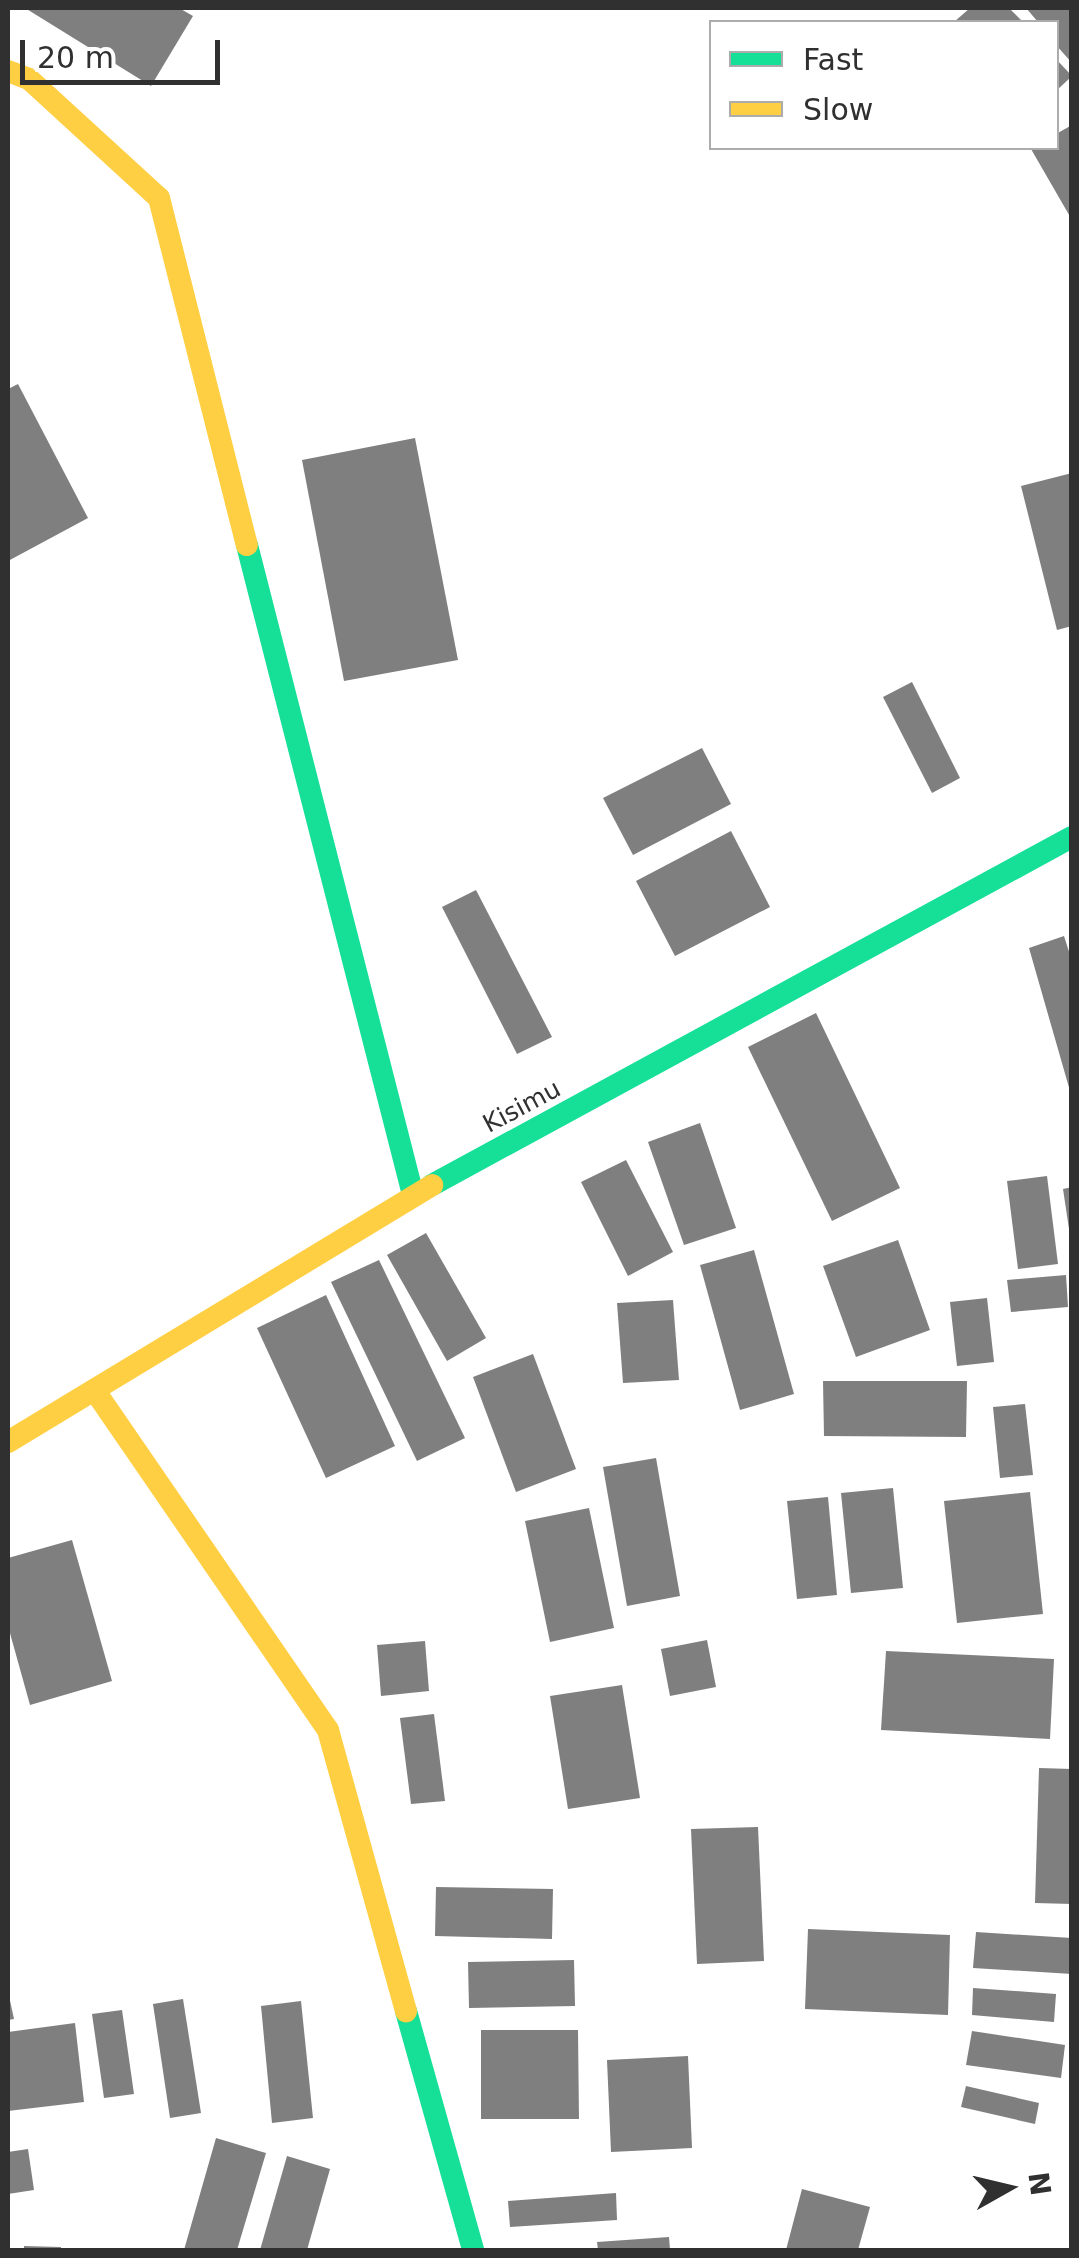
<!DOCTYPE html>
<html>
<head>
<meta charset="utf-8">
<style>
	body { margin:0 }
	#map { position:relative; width:1079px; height:2258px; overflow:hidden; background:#fff; font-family:"DejaVu Sans",sans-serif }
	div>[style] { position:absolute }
	.building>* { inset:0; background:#7f7f7f }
	.fast>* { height:22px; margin:-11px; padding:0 11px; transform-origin:11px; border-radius:11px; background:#16e098 }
	.slow>* { height:22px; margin:-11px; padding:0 11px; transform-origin:11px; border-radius:11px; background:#ffcf43 }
	span { translate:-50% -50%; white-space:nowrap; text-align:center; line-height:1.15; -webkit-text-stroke:10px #fff; paint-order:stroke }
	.street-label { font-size:25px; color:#303030 }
	.frame { position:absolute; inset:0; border:10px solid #303030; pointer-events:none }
	.legend { position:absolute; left:709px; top:20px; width:350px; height:130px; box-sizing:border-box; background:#fff; border:2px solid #acacac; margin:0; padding:12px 18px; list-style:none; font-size:30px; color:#303030 }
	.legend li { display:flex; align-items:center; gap:20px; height:50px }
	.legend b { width:50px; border:2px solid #acacac }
	.north { position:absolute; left:959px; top:2138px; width:100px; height:100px; -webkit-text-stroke:8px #fff; paint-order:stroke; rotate:82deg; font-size:28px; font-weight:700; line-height:40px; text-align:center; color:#303030 }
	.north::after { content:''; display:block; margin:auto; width:35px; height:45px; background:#303030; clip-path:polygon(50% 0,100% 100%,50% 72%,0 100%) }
	.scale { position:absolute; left:20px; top:40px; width:200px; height:45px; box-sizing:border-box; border:5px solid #303030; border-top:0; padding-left:12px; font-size:30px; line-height:35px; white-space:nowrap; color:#303030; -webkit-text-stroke:8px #fff; paint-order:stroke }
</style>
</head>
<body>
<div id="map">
	<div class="building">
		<i style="clip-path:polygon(25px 8px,179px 8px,193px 16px,151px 86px)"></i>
		<i style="clip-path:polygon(970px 8px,1009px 8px,1023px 22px,954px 22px)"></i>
		<i style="clip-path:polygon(1026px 8px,1072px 8px,1072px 63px,1056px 45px,1056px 22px,1038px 22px)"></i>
		<i style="clip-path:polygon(1056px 59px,1072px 76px,1056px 91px)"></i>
		<i style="clip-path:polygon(1072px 125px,1072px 220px,1031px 149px,1056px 148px,1056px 134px)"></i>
		<i style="clip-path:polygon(18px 384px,88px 518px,8px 561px,8px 389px)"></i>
		<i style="clip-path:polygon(415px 438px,458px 660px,344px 681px,302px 460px)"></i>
		<i style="clip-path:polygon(1072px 473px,1072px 626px,1057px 630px,1021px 486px)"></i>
		<i style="clip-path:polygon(912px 682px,960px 778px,932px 793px,883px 697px)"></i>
		<i style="clip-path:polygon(702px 748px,731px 804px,633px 855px,603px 798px)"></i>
		<i style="clip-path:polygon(731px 831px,770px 907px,675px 956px,636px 881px)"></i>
		<i style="clip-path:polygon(476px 890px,552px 1037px,517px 1054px,442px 907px)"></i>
		<i style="clip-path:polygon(1064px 936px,1072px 961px,1070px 1091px,1029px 948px)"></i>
		<i style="clip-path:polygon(816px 1013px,900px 1188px,832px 1221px,748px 1047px)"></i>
		<i style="clip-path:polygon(700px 1123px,736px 1228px,684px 1245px,648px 1142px)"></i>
		<i style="clip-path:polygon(626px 1160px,673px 1252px,628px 1276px,581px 1182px)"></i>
		<i style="clip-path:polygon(1047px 1176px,1058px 1264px,1018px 1269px,1007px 1181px)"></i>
		<i style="clip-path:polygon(1072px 1187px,1072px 1229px,1069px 1229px,1063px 1189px)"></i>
		<i style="clip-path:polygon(426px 1233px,486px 1338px,447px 1361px,387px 1255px)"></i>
		<i style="clip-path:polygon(898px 1240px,930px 1330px,856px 1357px,823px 1266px)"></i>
		<i style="clip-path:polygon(754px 1250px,794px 1394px,740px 1410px,700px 1265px)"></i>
		<i style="clip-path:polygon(379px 1260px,465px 1438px,417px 1461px,331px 1282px)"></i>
		<i style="clip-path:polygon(1066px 1275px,1068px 1307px,1011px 1312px,1007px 1280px)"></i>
		<i style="clip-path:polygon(326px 1295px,395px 1446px,326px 1478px,257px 1328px)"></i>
		<i style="clip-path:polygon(987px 1298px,994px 1362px,957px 1366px,950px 1302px)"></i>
		<i style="clip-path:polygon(673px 1300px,679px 1380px,623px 1383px,617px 1303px)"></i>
		<i style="clip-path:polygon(533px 1354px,576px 1469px,516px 1492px,473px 1377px)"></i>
		<i style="clip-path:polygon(823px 1381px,967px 1381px,966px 1437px,824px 1436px)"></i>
		<i style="clip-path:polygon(1025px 1404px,1033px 1475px,1000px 1478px,993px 1407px)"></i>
		<i style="clip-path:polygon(656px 1458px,680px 1596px,627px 1606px,603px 1467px)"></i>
		<i style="clip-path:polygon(893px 1488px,903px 1588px,851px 1593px,841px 1493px)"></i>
		<i style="clip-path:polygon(1030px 1492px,1043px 1614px,957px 1623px,944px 1501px)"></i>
		<i style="clip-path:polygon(828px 1497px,837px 1595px,797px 1599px,787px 1501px)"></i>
		<i style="clip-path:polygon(589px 1508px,614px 1628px,550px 1642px,525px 1521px)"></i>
		<i style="clip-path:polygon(72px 1540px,112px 1681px,30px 1705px,8px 1626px,8px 1558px)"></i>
		<i style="clip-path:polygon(707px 1640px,716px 1687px,670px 1696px,661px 1649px)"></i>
		<i style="clip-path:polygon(425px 1641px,429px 1691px,381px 1696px,377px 1645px)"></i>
		<i style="clip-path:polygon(886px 1651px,1054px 1659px,1050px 1739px,881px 1730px)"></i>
		<i style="clip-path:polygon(622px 1685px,640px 1798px,568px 1809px,550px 1696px)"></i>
		<i style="clip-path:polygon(434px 1714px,445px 1801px,411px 1804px,400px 1718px)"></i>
		<i style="clip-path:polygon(1039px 1768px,1072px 1769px,1072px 1904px,1035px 1903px)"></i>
		<i style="clip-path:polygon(758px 1827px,764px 1961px,697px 1964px,691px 1829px)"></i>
		<i style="clip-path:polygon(436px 1887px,553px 1889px,552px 1939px,435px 1936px)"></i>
		<i style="clip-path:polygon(808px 1929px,950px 1935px,948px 2015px,805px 2009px)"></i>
		<i style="clip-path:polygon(976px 1932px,1072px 1938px,1072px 1974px,973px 1968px)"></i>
		<i style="clip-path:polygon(574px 1960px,575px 2006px,469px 2008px,468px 1962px)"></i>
		<i style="clip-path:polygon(973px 1988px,1056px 1994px,1054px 2022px,972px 2015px)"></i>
		<i style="clip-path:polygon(9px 1996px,14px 2019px,8px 2020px,8px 1997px)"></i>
		<i style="clip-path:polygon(183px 1999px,201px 2113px,170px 2118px,153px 2004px)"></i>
		<i style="clip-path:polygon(301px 2001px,313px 2118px,272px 2123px,261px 2006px)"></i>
		<i style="clip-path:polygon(122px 2010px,134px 2094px,104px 2098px,92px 2014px)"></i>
		<i style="clip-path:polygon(75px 2023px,84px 2102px,8px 2111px,8px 2032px)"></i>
		<i style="clip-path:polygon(481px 2030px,578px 2030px,579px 2119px,481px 2119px)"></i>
		<i style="clip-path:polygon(972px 2031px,1065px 2045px,1061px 2078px,966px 2065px)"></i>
		<i style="clip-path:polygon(688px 2056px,692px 2148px,611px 2152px,607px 2060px)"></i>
		<i style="clip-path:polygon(966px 2086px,1039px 2103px,1035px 2124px,961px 2107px)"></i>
		<i style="clip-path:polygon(216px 2138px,266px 2153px,237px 2250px,184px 2250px)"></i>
		<i style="clip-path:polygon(28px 2149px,34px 2190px,8px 2194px,8px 2152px)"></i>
		<i style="clip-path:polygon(287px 2156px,330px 2169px,307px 2250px,260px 2250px)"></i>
		<i style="clip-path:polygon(802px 2189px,870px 2207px,858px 2250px,786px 2250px)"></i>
		<i style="clip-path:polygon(616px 2193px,617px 2220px,510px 2227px,508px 2201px)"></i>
		<i style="clip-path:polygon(669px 2237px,670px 2250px,598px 2250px,597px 2242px)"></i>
		<i style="clip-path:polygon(24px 2246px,61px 2247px,61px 2250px,24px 2250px)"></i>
	</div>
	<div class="fast">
		<i style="left:247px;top:545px;width:671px;rotate:75.67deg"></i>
		<i style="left:432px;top:1185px;width:728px;rotate:-28.54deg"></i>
		<i style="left:406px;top:2011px;width:248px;rotate:74.3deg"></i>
	</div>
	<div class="slow">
		<i style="left:8px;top:71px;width:22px;rotate:21deg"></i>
		<i style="left:29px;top:79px;width:176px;rotate:42.5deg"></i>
		<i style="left:159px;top:198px;width:358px;rotate:75.8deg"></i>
		<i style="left:95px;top:1391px;width:411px;rotate:55.5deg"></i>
		<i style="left:328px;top:1730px;width:292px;rotate:74.5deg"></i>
		<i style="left:8px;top:1442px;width:496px;rotate:-31.2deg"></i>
	</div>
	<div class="street-label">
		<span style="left:522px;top:1107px;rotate:-28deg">Kisimu</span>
	</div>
	<div class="frame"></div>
	<ul class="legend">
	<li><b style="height:12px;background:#16e098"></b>Fast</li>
	<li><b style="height:12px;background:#ffcf43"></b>Slow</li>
	</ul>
	<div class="north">N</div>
	<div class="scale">20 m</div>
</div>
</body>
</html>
